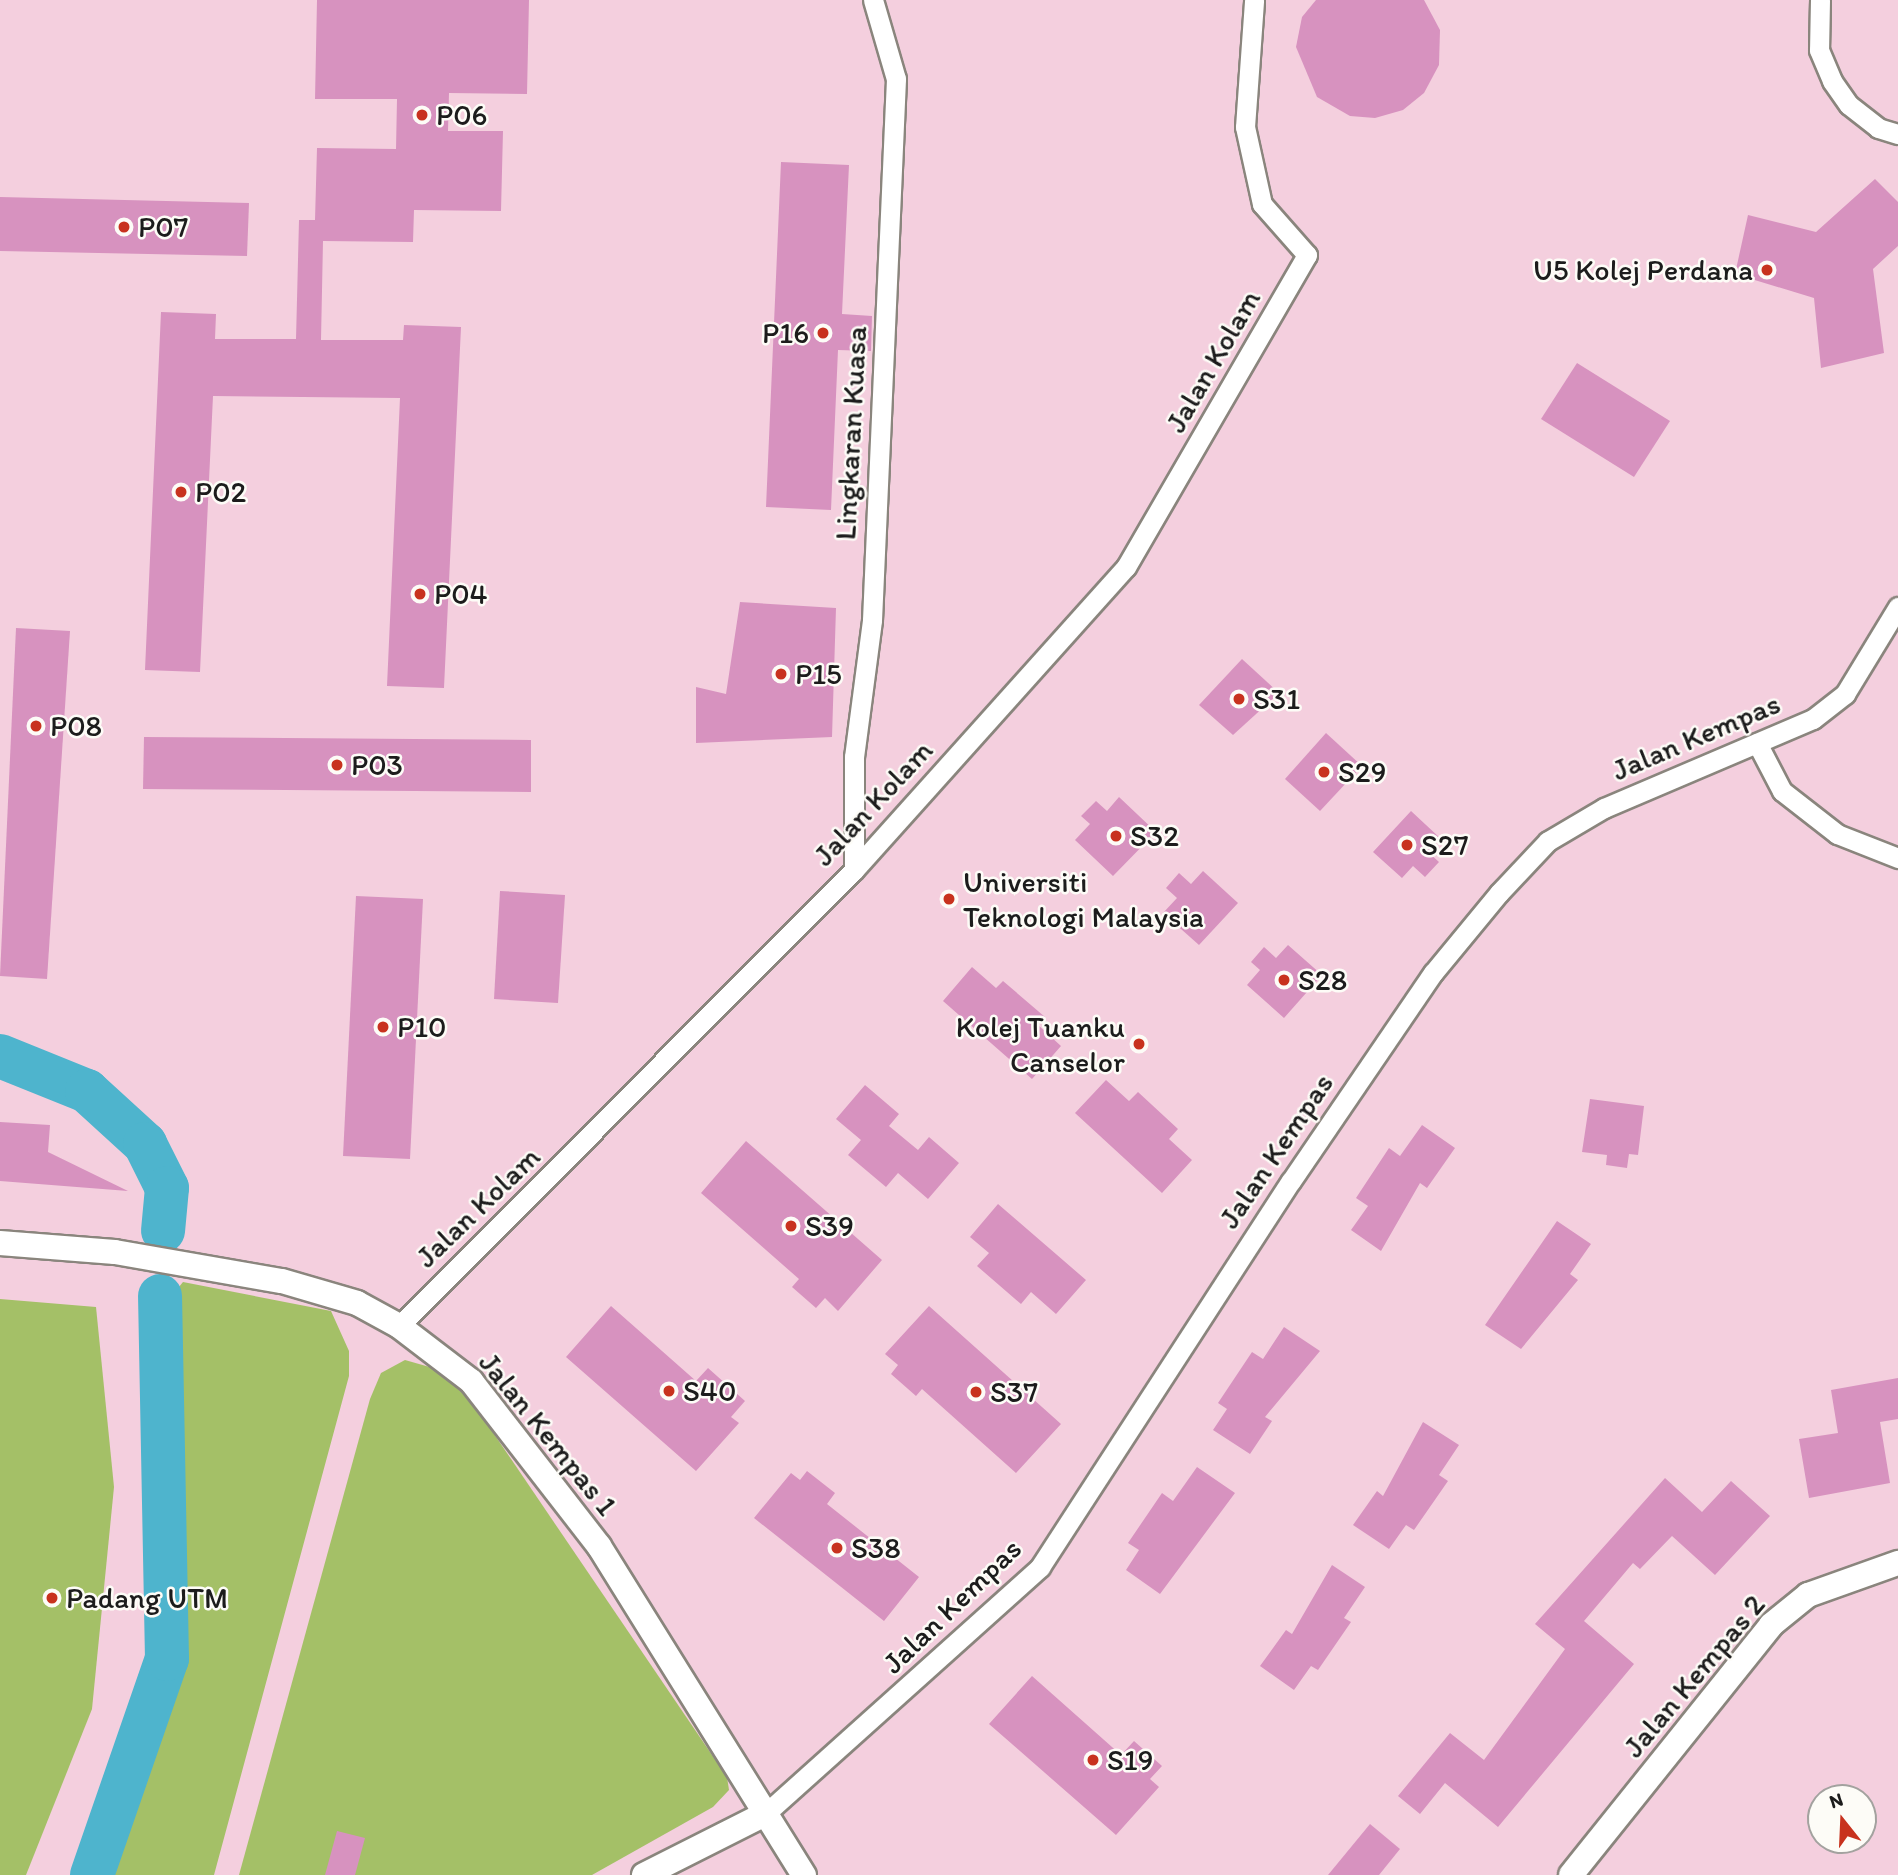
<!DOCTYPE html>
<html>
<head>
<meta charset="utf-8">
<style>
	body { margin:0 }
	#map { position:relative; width:1898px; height:1875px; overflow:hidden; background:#f9eede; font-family:Itim,sans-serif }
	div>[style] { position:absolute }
	.built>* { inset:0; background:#f4cfde }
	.green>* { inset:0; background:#a4c067 }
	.river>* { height:44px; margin:-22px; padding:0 22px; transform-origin:22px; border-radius:22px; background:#4eb4cd }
	.building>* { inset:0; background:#d792bf }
	.roads { filter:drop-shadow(2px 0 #8a857d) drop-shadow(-2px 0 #8a857d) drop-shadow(0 2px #8a857d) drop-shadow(0 -2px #8a857d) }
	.minor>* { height:19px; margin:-9.5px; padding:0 9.5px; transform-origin:9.5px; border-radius:9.5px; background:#fff }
	.tertiary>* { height:24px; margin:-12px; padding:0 12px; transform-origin:12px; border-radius:12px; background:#fff }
	.dots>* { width:19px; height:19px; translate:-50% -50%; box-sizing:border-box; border:4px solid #fdfcf7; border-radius:50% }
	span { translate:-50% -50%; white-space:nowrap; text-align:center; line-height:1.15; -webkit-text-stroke:5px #fdfcf7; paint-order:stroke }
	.poi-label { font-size:30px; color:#1c1c1c }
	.left { translate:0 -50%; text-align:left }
	.right { translate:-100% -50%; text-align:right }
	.street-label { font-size:30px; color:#1c1c1c }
	.north { position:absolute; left:1807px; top:1784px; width:70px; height:70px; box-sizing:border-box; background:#fdfcf7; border:2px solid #a3a29f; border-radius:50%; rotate:342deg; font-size:19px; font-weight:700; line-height:28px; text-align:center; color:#1c1c1c }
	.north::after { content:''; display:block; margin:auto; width:24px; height:32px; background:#c8321e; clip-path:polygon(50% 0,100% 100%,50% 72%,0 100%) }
</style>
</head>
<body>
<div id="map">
	<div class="built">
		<i style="clip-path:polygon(evenodd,0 0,1898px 0,1898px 1875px,0 1875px,0 0,1821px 1798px,1863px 1798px,1863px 1840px,1821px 1840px,1821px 1798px)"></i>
	</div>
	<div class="green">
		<i style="clip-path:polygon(183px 1282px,331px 1311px,349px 1351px,349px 1376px,214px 1875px,103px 1875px,179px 1656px,170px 1298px)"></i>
		<i style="clip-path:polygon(0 1299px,96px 1307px,114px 1487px,92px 1709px,26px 1875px,0 1875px)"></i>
		<i style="clip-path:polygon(405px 1360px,440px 1370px,475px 1406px,727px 1777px,729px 1790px,713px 1807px,592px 1875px,239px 1875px,370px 1399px,381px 1373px)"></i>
	</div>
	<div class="river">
		<i style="left:0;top:1056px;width:94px;rotate:21.9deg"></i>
		<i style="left:87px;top:1091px;width:79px;rotate:42.4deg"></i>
		<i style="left:145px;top:1144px;width:49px;rotate:63.4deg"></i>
		<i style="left:167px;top:1188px;width:43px;rotate:95.3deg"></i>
		<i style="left:92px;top:1875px;width:229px;rotate:-70.9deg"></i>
		<i style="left:167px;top:1659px;width:363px;rotate:-91.1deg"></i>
	</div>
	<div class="building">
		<i style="clip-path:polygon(317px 0,529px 0,527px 94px,449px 93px,448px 131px,503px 131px,501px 211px,414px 210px,413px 242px,323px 241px,321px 340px,403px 340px,404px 325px,461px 327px,444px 688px,387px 686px,400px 398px,213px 396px,200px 672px,145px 670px,161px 312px,216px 314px,215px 339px,296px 339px,299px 220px,315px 220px,317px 148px,396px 149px,397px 99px,315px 99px)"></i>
		<i style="clip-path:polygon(1316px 0,1424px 0,1440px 30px,1439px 65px,1424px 93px,1403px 110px,1375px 118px,1350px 116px,1317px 97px,1296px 47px,1302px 17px)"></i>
		<i style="clip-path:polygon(781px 162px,849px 165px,842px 314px,872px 316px,871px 351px,838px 350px,831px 510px,766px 507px)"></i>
		<i style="clip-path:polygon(1875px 179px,1898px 202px,1898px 246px,1873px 269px,1884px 353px,1821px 368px,1814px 298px,1735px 274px,1748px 215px,1816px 232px)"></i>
		<i style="clip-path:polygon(0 197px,249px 203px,247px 256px,0 251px)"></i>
		<i style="clip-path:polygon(1577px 363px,1670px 421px,1634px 477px,1541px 419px)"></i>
		<i style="clip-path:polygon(740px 602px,836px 608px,832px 737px,696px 743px,696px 687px,726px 694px)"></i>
		<i style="clip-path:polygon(16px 628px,70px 631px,47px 979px,0 976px)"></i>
		<i style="clip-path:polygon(1242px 659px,1279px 693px,1233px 735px,1199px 705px)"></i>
		<i style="clip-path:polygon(1326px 733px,1362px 766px,1320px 811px,1285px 779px)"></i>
		<i style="clip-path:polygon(144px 737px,531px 740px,531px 792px,143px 789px)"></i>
		<i style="clip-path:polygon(1119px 797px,1156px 832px,1113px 876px,1075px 840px,1090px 824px,1081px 816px,1096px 801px,1107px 811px)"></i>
		<i style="clip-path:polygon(1411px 811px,1440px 838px,1428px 852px,1439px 862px,1425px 877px,1413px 866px,1402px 878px,1373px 852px)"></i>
		<i style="clip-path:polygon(1203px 871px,1238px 903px,1199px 945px,1163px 913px,1177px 898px,1166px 888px,1179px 873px,1191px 884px)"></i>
		<i style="clip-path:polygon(500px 891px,565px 895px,558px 1003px,494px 999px)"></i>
		<i style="clip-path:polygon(356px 896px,423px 899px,410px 1159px,343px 1156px)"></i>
		<i style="clip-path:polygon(1288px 945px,1322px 975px,1284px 1018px,1247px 985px,1260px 970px,1251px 962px,1264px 947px,1276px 958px)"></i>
		<i style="clip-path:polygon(972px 967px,996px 988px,1003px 981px,1045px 1017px,1038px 1025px,1061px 1046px,1032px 1079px,943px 1001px)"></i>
		<i style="clip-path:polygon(1106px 1080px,1129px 1101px,1138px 1092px,1178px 1129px,1169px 1139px,1192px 1160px,1162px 1193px,1075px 1113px)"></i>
		<i style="clip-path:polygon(865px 1085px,899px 1114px,889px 1126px,918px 1150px,929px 1137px,959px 1163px,928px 1199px,898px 1173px,886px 1187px,848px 1155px,861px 1140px,836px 1119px)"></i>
		<i style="clip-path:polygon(1590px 1099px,1644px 1106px,1638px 1155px,1629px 1154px,1627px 1168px,1606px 1165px,1607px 1155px,1582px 1152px)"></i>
		<i style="clip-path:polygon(0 1122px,50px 1125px,48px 1152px,128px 1191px,0 1181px)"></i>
		<i style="clip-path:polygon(1422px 1125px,1455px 1148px,1427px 1188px,1420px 1183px,1381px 1251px,1351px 1230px,1368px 1206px,1356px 1198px,1389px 1148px,1400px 1156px)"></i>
		<i style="clip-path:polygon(746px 1141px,882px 1260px,838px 1311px,825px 1298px,816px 1308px,792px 1287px,799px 1279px,701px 1193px)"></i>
		<i style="clip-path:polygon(998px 1204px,1086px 1280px,1056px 1314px,1031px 1292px,1021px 1304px,977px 1266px,989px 1253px,970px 1237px)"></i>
		<i style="clip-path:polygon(1557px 1221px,1591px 1244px,1570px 1274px,1578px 1280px,1521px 1349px,1485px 1325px)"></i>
		<i style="clip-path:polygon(611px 1306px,696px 1381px,708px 1368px,745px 1401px,731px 1417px,739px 1423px,696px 1471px,566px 1357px)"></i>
		<i style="clip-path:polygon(929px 1306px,1061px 1424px,1016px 1473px,922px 1389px,916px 1396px,891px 1374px,898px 1365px,885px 1354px)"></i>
		<i style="clip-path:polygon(1284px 1327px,1320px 1351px,1265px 1417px,1272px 1421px,1250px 1454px,1213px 1430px,1227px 1409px,1218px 1403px,1252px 1352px,1263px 1359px)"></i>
		<i style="clip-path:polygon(1898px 1378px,1898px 1419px,1880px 1422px,1890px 1483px,1809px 1498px,1799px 1439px,1838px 1433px,1831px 1390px)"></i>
		<i style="clip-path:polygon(1423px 1422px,1459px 1445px,1439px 1475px,1448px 1481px,1414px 1530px,1406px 1525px,1389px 1549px,1353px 1525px,1377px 1491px,1383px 1496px)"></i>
		<i style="clip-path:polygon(1197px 1467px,1235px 1493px,1160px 1594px,1126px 1570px,1139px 1550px,1128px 1543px,1162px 1493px,1173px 1501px)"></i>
		<i style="clip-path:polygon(807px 1471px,835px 1493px,827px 1504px,919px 1577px,884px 1621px,754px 1518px,791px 1473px,800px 1480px)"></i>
		<i style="clip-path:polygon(1665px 1478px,1702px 1512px,1731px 1481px,1770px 1516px,1715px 1575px,1672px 1536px,1640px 1569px,1633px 1563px,1584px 1621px,1634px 1664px,1498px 1827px,1445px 1783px,1420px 1814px,1398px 1796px,1450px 1733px,1484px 1760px,1565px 1649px,1535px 1624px)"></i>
		<i style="clip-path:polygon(1332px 1565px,1365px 1587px,1344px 1618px,1351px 1622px,1318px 1670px,1311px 1666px,1294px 1690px,1260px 1666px,1286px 1630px,1292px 1634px)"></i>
		<i style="clip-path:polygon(1032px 1676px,1121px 1755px,1134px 1741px,1162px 1766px,1150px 1779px,1159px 1787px,1116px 1835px,989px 1724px)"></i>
		<i style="clip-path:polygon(1370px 1824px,1400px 1849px,1379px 1875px,1328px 1875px)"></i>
		<i style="clip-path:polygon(337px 1831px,365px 1838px,355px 1875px,325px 1875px)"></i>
	</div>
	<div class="roads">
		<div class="minor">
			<i style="left:1820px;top:0;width:50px;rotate:91.1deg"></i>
			<i style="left:1819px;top:50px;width:34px;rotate:67deg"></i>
			<i style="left:1832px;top:81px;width:29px;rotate:55deg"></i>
			<i style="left:1849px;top:105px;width:37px;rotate:38deg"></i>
			<i style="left:1878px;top:128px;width:21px;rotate:17deg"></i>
			<i style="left:1757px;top:743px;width:54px;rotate:62.5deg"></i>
			<i style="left:1782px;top:791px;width:70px;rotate:38deg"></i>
			<i style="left:1837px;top:834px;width:66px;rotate:21.5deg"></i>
			<i style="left:854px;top:870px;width:113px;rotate:-90deg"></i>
			<i style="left:854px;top:757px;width:138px;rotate:-82.5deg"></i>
			<i style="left:872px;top:620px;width:542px;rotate:-87.46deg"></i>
			<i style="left:896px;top:79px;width:82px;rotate:-106.2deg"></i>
			<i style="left:399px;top:1326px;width:644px;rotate:-45.06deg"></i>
			<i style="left:854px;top:870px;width:407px;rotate:-48.1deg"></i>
			<i style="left:1126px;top:567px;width:361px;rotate:-59.9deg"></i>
			<i style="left:1307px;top:255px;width:68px;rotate:-131.4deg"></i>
			<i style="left:1262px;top:204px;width:79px;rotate:-102.4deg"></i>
			<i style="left:1245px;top:127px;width:127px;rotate:-85.9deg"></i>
			<i style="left:765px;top:1814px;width:370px;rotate:-41.9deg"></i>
			<i style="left:1040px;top:1567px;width:460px;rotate:-57deg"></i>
			<i style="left:1291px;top:1181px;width:252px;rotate:-55.7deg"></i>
			<i style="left:1433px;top:973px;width:104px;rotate:-50.5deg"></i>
			<i style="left:1499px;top:893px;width:71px;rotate:-46.7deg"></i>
			<i style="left:1548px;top:841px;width:65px;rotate:-30.5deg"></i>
			<i style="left:1604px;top:808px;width:227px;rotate:-23.1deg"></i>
			<i style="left:1813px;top:719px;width:41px;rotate:-38deg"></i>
			<i style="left:1845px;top:694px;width:102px;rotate:-58.7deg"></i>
		</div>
		<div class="tertiary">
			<i style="left:0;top:1243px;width:115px;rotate:4.5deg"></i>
			<i style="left:115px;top:1252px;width:169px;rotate:9.9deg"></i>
			<i style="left:282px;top:1281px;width:78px;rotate:16.3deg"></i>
			<i style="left:357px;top:1303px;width:48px;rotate:28.7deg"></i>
			<i style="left:399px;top:1326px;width:91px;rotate:37.4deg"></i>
			<i style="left:471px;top:1381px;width:209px;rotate:52.2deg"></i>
			<i style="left:599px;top:1546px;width:388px;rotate:58.1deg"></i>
			<i style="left:644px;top:1875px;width:136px;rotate:-26.8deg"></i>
			<i style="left:1571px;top:1875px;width:320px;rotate:-51.3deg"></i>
			<i style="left:1771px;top:1625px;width:48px;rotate:-39deg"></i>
			<i style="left:1808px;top:1595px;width:96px;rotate:-19.6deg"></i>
		</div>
	</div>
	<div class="dots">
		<i style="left:422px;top:115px;background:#c8321e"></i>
		<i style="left:124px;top:227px;background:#c8321e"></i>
		<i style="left:1767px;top:270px;background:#c8321e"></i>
		<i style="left:823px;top:333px;background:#c8321e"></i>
		<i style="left:181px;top:492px;background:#c8321e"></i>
		<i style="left:420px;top:594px;background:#c8321e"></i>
		<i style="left:781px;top:674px;background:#c8321e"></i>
		<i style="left:1239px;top:699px;background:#c8321e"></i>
		<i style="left:36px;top:726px;background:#c8321e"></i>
		<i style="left:337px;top:765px;background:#c8321e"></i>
		<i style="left:1324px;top:772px;background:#c8321e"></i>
		<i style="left:1116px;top:836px;background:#c8321e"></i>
		<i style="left:1407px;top:845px;background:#c8321e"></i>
		<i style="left:949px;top:899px;background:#c8321e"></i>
		<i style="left:1284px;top:980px;background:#c8321e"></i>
		<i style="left:383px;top:1027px;background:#c8321e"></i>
		<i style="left:1139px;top:1044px;background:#c8321e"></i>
		<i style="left:791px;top:1226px;background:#c8321e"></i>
		<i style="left:669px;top:1391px;background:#c8321e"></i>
		<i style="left:976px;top:1392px;background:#c8321e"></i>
		<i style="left:837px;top:1548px;background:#c8321e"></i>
		<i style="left:52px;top:1598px;background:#c8321e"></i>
		<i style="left:1093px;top:1760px;background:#c8321e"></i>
	</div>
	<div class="poi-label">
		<span class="left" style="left:436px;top:115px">P06</span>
		<span class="left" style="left:138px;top:227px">P07</span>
		<span class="right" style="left:1753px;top:270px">U5 Kolej Perdana</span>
		<span class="right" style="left:809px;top:333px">P16</span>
		<span class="left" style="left:195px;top:492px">P02</span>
		<span class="left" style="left:434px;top:594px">P04</span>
		<span class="left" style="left:795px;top:674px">P15</span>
		<span class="left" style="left:1253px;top:699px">S31</span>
		<span class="left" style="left:50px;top:726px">P08</span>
		<span class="left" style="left:351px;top:765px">P03</span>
		<span class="left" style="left:1338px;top:772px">S29</span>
		<span class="left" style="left:1130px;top:836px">S32</span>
		<span class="left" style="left:1421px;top:845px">S27</span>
		<span class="left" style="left:963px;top:899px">Universiti<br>Teknologi Malaysia</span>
		<span class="left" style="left:1298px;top:980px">S28</span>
		<span class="left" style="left:397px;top:1027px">P10</span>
		<span class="right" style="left:1125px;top:1044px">Kolej Tuanku<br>Canselor</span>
		<span class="left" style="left:805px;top:1226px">S39</span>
		<span class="left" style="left:683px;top:1391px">S40</span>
		<span class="left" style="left:990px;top:1392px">S37</span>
		<span class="left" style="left:851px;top:1548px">S38</span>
		<span class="left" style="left:66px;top:1598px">Padang UTM</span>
		<span class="left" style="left:1107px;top:1760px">S19</span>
	</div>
	<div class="street-label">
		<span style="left:1213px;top:361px;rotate:-60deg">Jalan Kolam</span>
		<span style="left:851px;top:433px;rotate:-87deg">Lingkaran Kuasa</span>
		<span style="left:1696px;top:737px;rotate:-23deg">Jalan Kempas</span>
		<span style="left:873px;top:803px;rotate:-47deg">Jalan Kolam</span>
		<span style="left:1276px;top:1151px;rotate:-56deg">Jalan Kempas</span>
		<span style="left:478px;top:1207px;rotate:-44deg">Jalan Kolam</span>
		<span style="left:548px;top:1434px;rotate:51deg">Jalan Kempas 1</span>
		<span style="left:952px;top:1606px;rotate:-44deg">Jalan Kempas</span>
		<span style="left:1694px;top:1676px;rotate:-50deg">Jalan Kempas 2</span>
	</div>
	<div class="north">N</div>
</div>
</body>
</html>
